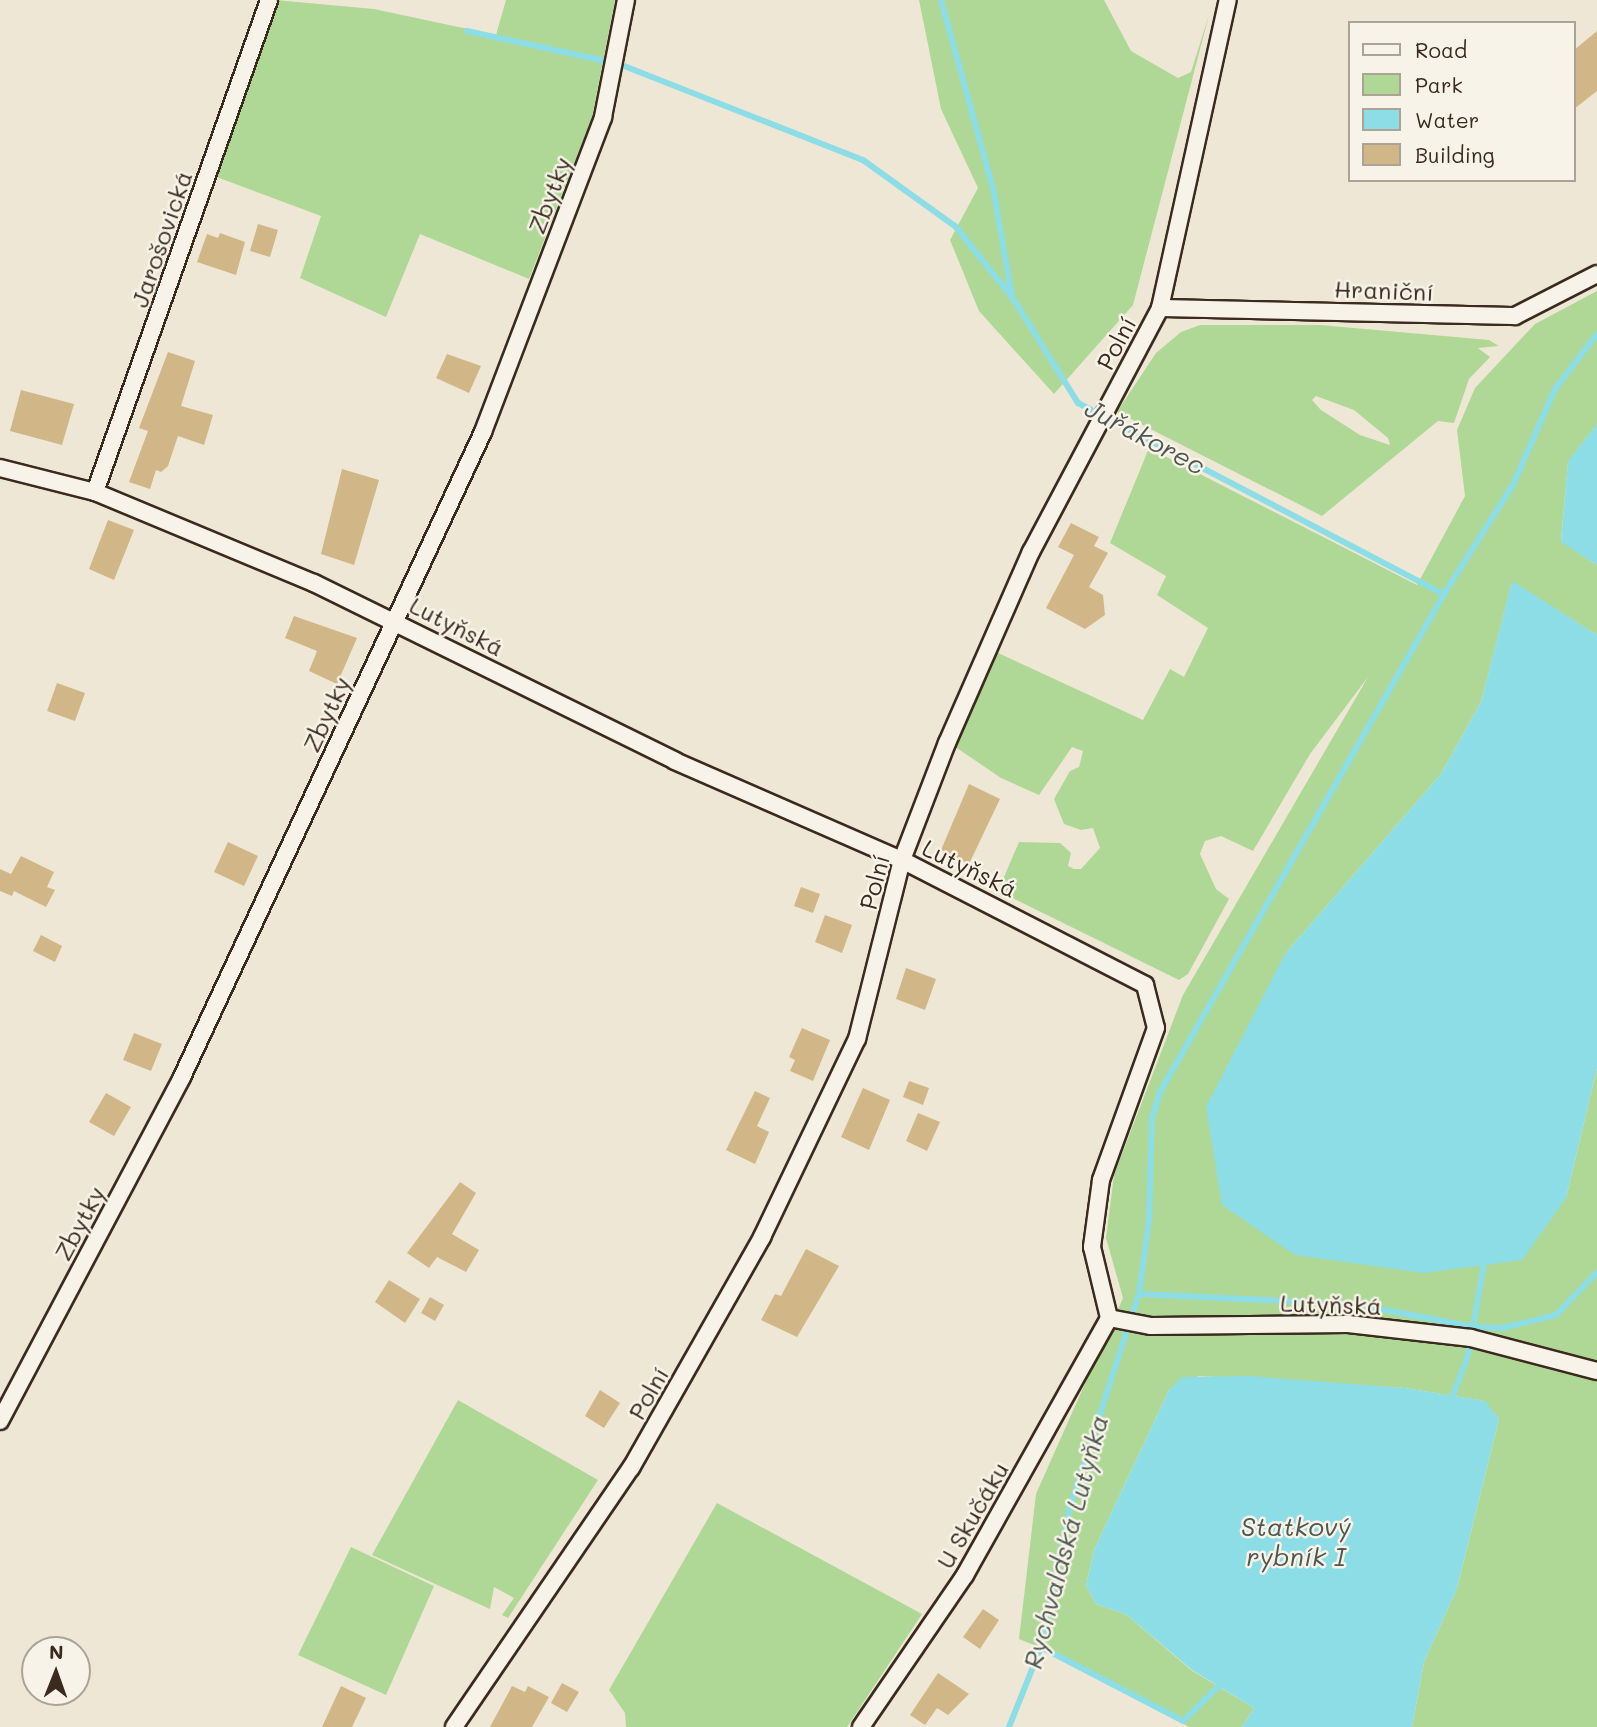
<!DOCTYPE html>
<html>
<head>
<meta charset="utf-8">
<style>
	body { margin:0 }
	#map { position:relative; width:1597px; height:1727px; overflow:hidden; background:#efe7d5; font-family:Mali,sans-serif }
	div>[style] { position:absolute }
	.green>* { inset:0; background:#afd896 }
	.water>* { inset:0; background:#8cdde6 }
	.stream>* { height:6px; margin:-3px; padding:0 3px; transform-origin:3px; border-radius:3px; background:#8cdde6 }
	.building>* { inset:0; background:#d1b787 }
	.roads { filter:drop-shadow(2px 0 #3b2a1e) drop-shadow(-2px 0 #3b2a1e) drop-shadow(0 2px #3b2a1e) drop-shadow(0 -2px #3b2a1e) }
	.street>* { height:16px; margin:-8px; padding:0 8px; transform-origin:8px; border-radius:8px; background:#f7f3e8 }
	span { translate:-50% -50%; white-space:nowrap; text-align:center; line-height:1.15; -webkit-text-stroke:5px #f7f3e8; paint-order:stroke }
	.street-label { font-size:24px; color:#3b2a1e }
	.water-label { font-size:26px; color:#4f5750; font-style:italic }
	.legend { position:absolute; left:1348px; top:21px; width:228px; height:161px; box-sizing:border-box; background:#f7f3e8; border:2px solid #aca397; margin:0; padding:9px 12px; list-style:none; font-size:21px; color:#3b2a1e }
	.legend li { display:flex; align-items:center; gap:14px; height:35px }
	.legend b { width:35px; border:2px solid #aca397 }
	.north { position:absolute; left:21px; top:1636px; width:70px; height:70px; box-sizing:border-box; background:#f7f3e8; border:2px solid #aca397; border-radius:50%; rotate:1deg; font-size:19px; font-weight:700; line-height:28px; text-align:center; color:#3b2a1e }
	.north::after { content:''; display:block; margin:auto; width:24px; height:32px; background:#3b2a1e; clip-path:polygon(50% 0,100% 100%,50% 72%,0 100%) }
</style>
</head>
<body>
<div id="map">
	<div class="green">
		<i style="clip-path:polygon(275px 0,374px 9px,496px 35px,506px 0,615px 0,592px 117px,529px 279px,420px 234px,386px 317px,300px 278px,321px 216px,214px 176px)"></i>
		<i style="clip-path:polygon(919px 0,1104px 0,1131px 51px,1178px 78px,1191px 72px,1209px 15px,1133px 305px,1054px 394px,979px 311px,950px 240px,978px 188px,941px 109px)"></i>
		<i style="clip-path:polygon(1597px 291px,1597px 424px,1568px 462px,1561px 541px,1597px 565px,1597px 635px,1512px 582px,1481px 702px,1441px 774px,1285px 954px,1566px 1198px,1597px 1068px,1597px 1727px,1412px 1727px,1424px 1662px,1457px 1588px,1499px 1419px,1484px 1401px,1405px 1388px,1199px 1376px,1169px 1390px,1094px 1550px,1086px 1586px,1096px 1604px,1127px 1615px,1191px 1670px,1254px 1708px,1242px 1727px,1189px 1727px,1064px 1657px,1019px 1639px,1036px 1494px,1123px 1298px,1106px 1238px,1114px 1175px,1183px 995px,1368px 677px,1310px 754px,1253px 851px,1221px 836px,1205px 841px,1200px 854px,1216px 889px,1229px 899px,1188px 974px,1179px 980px,998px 891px,1019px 842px,1060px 843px,1071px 853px,1068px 866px,1074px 869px,1081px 869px,1100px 848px,1093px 828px,1081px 830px,1064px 824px,1054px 799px,1070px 771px,1079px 767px,1083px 751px,1072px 747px,1039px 795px,1001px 778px,954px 746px,996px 652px,1143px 720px,1170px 669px,1184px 677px,1208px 628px,1157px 595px,1166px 576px,1110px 543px,1149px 448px,1417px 585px,1465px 496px,1457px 430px,1475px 388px,1535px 324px)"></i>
		<i style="clip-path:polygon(evenodd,1200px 325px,1320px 325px,1489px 340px,1499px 346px,1478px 348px,1490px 357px,1469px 379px,1454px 423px,1438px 421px,1322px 516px,1117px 412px,1156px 353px,1181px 332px,1200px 325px,1316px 396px,1354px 410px,1388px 438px,1390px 445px,1360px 435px,1321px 410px,1312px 400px,1316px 396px)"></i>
		<i style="clip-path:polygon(458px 1400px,598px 1480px,508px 1618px,502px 1615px,514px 1598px,494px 1587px,490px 1609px,372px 1555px)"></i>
		<i style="clip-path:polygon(717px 1503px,922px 1614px,847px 1727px,626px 1727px,625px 1713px,609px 1690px)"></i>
		<i style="clip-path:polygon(351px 1547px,434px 1586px,386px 1695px,298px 1655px)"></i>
	</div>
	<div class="water">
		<i style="clip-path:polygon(1597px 424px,1597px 565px,1561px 542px,1568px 461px)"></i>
		<i style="clip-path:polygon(1512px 581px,1597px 635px,1597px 1068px,1566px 1198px,1522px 1260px,1424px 1273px,1295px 1255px,1222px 1205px,1206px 1107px,1285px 954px,1441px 774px,1481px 702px)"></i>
		<i style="clip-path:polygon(1248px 1376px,1405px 1388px,1485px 1401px,1499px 1419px,1457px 1588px,1424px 1662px,1412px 1727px,1242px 1727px,1254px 1708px,1192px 1670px,1127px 1615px,1096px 1604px,1086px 1586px,1094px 1550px,1169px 1390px,1182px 1377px)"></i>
	</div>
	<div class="stream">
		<i style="left:941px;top:0;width:200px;rotate:74.6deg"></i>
		<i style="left:994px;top:193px;width:106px;rotate:80.2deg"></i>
		<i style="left:1012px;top:297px;width:125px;rotate:58.1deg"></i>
		<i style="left:1078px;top:403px;width:413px;rotate:27.6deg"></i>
		<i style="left:467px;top:31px;width:156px;rotate:12.2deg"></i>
		<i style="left:619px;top:64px;width:262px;rotate:21.5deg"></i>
		<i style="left:863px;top:160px;width:113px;rotate:35.7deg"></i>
		<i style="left:955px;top:226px;width:90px;rotate:51.3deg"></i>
		<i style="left:1139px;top:1294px;width:215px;rotate:2.7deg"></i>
		<i style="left:1354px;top:1304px;width:122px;rotate:10.9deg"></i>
		<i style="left:1474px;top:1327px;width:28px;rotate:2deg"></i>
		<i style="left:1502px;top:1328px;width:56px;rotate:-13.5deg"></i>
		<i style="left:1556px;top:1315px;width:59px;rotate:-46.4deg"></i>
		<i style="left:1450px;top:1403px;width:51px;rotate:-69.4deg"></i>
		<i style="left:1468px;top:1355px;width:98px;rotate:-80.1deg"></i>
		<i style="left:1041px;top:1647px;width:160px;rotate:27.5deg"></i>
		<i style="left:1183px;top:1721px;width:59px;rotate:-44.3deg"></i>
		<i style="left:1009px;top:1727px;width:86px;rotate:-68.2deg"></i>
		<i style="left:1041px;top:1647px;width:143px;rotate:-78.3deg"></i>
		<i style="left:1070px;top:1507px;width:224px;rotate:-72.1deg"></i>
		<i style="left:1139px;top:1294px;width:75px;rotate:-82.3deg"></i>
		<i style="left:1149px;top:1220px;width:102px;rotate:-88.3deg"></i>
		<i style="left:1152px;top:1118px;width:27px;rotate:-73deg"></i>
		<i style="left:1160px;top:1092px;width:573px;rotate:-60.3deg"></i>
		<i style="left:1444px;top:594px;width:129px;rotate:-57.7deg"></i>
		<i style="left:1513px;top:485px;width:105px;rotate:-66.4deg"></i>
		<i style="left:1555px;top:389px;width:69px;rotate:-52.6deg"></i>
	</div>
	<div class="building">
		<i style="clip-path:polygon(1597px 31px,1597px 91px,1574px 109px,1574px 50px)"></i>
		<i style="clip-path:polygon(258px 224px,278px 230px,270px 257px,250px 251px)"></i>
		<i style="clip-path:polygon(220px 233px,245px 242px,236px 275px,197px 262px,207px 234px,218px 238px)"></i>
		<i style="clip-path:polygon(168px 352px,195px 361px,181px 406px,213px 415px,204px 445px,178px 436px,168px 466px,161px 472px,156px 470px,150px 489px,129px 482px,148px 431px,139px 428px)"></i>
		<i style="clip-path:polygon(447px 354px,481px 366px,469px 393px,436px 378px)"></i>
		<i style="clip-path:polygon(21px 390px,74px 404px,62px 445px,10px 431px)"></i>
		<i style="clip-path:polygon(342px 469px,379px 480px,354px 565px,321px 554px)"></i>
		<i style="clip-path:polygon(108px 520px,134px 530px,114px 580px,89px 569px)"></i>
		<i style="clip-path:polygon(1071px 523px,1099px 537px,1094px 546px,1108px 553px,1089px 587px,1103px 595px,1105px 615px,1085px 629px,1046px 608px,1074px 555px,1058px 547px)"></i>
		<i style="clip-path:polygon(294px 616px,357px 638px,337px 684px,309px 671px,317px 651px,285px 638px)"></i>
		<i style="clip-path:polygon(57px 683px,85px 693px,75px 721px,47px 711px)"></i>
		<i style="clip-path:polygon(969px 784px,1000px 799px,969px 864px,941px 850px)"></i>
		<i style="clip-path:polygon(228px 842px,258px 856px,244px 886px,214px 872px)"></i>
		<i style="clip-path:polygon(21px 856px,54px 872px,47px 887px,55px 890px,46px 907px,14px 891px,12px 896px,0 891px,0 869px,11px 874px)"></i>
		<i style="clip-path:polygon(801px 887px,820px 894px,813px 913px,794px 906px)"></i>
		<i style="clip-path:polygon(825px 915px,852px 925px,842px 953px,815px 942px)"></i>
		<i style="clip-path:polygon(41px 935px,62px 946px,55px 962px,33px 951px)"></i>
		<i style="clip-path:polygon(906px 968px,936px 979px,925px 1010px,896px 999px)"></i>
		<i style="clip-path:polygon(802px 1028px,830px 1040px,813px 1081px,790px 1071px,795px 1060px,789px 1057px)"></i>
		<i style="clip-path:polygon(134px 1033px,162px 1044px,151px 1071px,123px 1060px)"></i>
		<i style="clip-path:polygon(909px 1081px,929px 1088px,923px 1105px,903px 1097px)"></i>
		<i style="clip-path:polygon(863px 1088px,890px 1100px,869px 1150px,841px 1137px)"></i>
		<i style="clip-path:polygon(755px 1091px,770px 1098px,757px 1126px,769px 1132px,755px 1164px,726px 1150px)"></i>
		<i style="clip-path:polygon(106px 1093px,131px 1107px,114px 1136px,89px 1122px)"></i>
		<i style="clip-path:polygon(918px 1113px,940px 1122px,927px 1151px,906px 1141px)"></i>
		<i style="clip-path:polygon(460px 1182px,476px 1193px,452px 1234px,479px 1250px,466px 1272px,437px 1257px,429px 1268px,407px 1253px)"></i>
		<i style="clip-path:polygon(806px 1249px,839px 1266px,797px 1337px,761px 1320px,775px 1294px,781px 1296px)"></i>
		<i style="clip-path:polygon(389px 1280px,420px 1299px,405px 1323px,375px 1302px)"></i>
		<i style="clip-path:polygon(430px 1297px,444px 1305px,435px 1321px,421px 1313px)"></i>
		<i style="clip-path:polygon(600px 1390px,620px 1403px,604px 1428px,585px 1416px)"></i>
		<i style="clip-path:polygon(983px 1609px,999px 1620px,980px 1649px,963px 1637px)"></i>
		<i style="clip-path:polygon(938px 1673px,969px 1694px,948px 1715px,937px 1708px,925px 1725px,910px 1715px)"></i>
		<i style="clip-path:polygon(562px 1683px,579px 1692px,567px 1712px,551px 1703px)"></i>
		<i style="clip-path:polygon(341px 1686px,366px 1698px,352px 1727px,322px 1727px)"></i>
		<i style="clip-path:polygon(512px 1686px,525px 1692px,528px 1686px,549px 1697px,532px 1727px,490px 1727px)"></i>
	</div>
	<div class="roads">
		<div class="street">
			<i style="left:1160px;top:308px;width:355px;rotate:1.3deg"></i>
			<i style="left:1515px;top:316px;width:92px;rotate:-27.1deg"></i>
			<i style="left:0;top:468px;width:98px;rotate:14.2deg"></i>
			<i style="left:95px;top:492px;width:237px;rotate:22.6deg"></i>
			<i style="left:314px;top:583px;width:402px;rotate:26.2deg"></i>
			<i style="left:675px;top:761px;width:248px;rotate:23.6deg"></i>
			<i style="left:902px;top:860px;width:273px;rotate:27.2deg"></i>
			<i style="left:1145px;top:985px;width:44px;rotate:75.7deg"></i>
			<i style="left:1156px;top:1028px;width:162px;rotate:109.9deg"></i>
			<i style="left:1101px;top:1180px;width:68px;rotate:97.7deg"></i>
			<i style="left:1092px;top:1247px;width:73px;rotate:76.5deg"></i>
			<i style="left:95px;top:492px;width:522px;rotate:-70.52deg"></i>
			<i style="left:1109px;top:1318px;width:43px;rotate:10.8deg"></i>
			<i style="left:1151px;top:1326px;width:197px;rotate:-0.6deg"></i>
			<i style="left:1348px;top:1324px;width:124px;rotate:6.5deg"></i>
			<i style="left:1471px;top:1338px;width:130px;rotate:14.7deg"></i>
			<i style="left:0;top:1421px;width:389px;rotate:-62.1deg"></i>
			<i style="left:182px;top:1077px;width:712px;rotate:-64.98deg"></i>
			<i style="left:483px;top:432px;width:337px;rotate:-69.1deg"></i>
			<i style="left:603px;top:117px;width:119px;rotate:-78.9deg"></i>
			<i style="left:454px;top:1727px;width:314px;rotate:-55.7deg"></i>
			<i style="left:631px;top:1468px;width:266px;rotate:-60.4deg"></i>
			<i style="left:762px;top:1237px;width:220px;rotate:-64.4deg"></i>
			<i style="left:857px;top:1039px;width:185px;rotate:-75.9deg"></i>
			<i style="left:902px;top:860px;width:125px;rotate:-69deg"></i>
			<i style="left:947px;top:743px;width:209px;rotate:-66.3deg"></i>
			<i style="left:1031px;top:552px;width:276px;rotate:-62.1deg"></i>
			<i style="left:1160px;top:308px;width:315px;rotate:-77.6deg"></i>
			<i style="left:861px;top:1727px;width:184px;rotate:-55.6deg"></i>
			<i style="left:965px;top:1575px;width:295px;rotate:-60.7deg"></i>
		</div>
	</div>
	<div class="street-label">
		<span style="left:549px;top:195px;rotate:-69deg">Zbytky</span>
		<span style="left:161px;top:239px;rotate:-71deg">Jarošovická</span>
		<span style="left:1384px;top:290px;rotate:2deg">Hraniční</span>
		<span style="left:1116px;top:343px;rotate:-62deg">Polní</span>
		<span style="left:457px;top:626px;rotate:27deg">Lutyňská</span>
		<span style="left:326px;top:714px;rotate:-65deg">Zbytky</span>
		<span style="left:970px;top:868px;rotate:26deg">Lutyňská</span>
		<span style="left:874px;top:882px;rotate:-75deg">Polní</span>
		<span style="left:79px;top:1223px;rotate:-62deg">Zbytky</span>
		<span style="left:1331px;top:1304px;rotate:2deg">Lutyňská</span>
		<span style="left:648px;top:1393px;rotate:-60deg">Polní</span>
		<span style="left:972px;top:1515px;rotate:-60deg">U Skučáku</span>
	</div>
	<div class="water-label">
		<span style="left:1145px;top:437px;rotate:28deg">Juřákorec</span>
		<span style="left:1296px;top:1542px">Statkový<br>rybník I</span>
		<span style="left:1066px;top:1542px;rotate:-75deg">Rychvaldská Lutyňka</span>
	</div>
	<ul class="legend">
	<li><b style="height:9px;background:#f7f3e8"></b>Road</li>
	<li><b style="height:19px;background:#afd896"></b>Park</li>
	<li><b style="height:19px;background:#8cdde6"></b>Water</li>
	<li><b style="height:19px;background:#d1b787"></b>Building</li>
	</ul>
	<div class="north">N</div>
</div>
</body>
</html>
